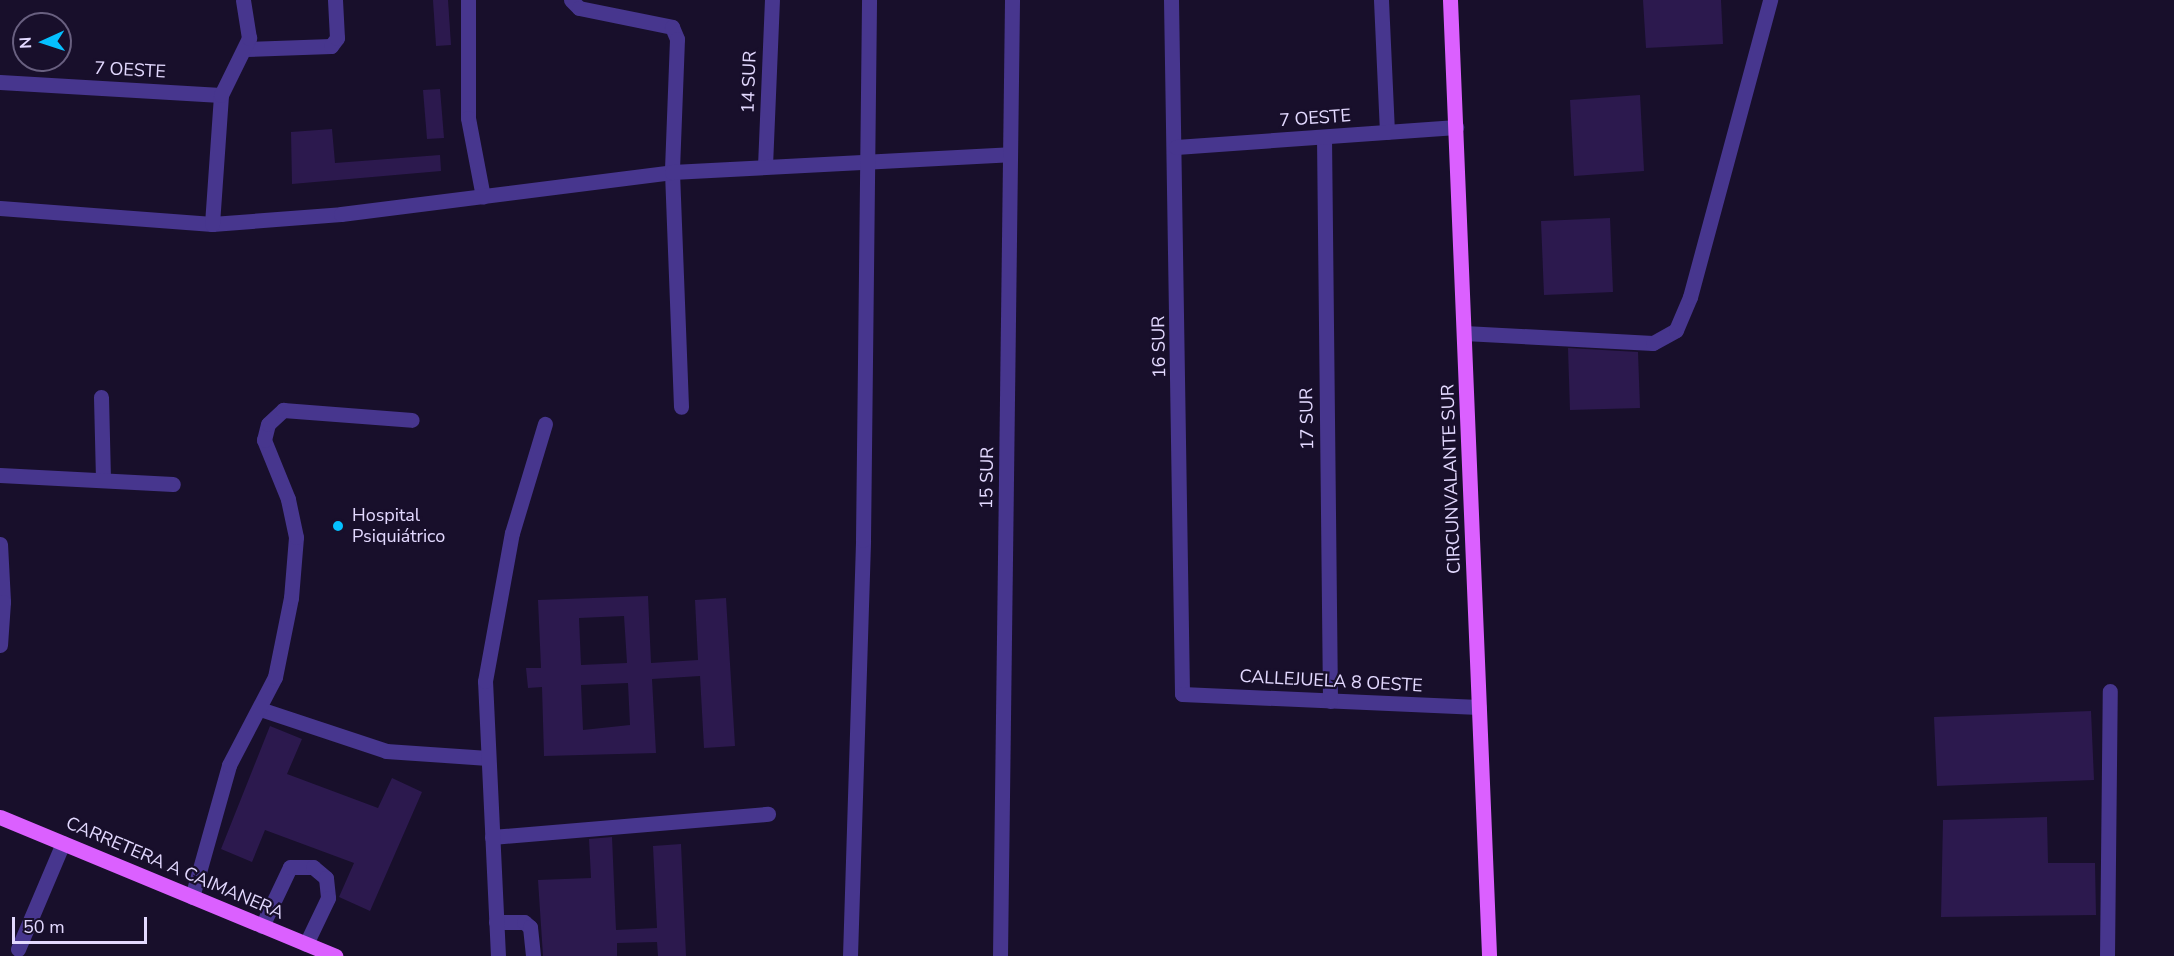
<!DOCTYPE html>
<html>
<head>
<meta charset="utf-8">
<style>
	body { margin:0 }
	#map { position:relative; width:2174px; height:956px; overflow:hidden; background:#180f2b; font-family:"Nunito Sans",sans-serif }
	div>[style] { position:absolute }
	.building>* { inset:0; background:#2c194e }
	.minor>* { height:15px; margin:-7.5px; padding:0 7.5px; transform-origin:7.5px; border-radius:7.5px; background:#47368e }
	.major>* { height:15px; margin:-7.5px; padding:0 7.5px; transform-origin:7.5px; border-radius:7.5px; background:#db60ff }
	.dots>* { width:16px; height:16px; translate:-50% -50%; box-sizing:border-box; border:3px solid #180f2b; border-radius:50% }
	span { translate:-50% -50%; white-space:nowrap; text-align:center; line-height:1.15; -webkit-text-stroke:4.5px #180f2b; paint-order:stroke }
	.street-label { font-size:18px; color:#e3d9ff }
	.poi-label { font-size:18px; color:#e3d9ff }
	.left { translate:0 -50%; text-align:left }
	.north { position:absolute; left:12px; top:12px; width:60px; height:60px; box-sizing:border-box; background:#180f2b; border:2px solid #696080; border-radius:50%; rotate:267deg; font-size:16px; font-weight:700; line-height:24px; text-align:center; color:#e3d9ff }
	.north::after { content:''; display:block; margin:auto; width:21px; height:27px; background:#05c0ff; clip-path:polygon(50% 0,100% 100%,50% 72%,0 100%) }
	.scale { position:absolute; left:12px; top:917px; width:135px; height:27px; box-sizing:border-box; border:3px solid #e3d9ff; border-top:0; padding-left:8px; font-size:18px; line-height:21px; white-space:nowrap; color:#e3d9ff; -webkit-text-stroke:4px #180f2b; paint-order:stroke }
</style>
</head>
<body>
<div id="map">
	<div class="building">
		<i style="clip-path:polygon(433px 0,448px 0,451px 45px,436px 46px)"></i>
		<i style="clip-path:polygon(1643px 0,1721px 0,1723px 44px,1646px 48px)"></i>
		<i style="clip-path:polygon(440px 89px,444px 138px,427px 139px,423px 90px)"></i>
		<i style="clip-path:polygon(1640px 95px,1644px 171px,1574px 176px,1570px 100px)"></i>
		<i style="clip-path:polygon(332px 129px,335px 163px,440px 155px,441px 171px,292px 184px,291px 132px)"></i>
		<i style="clip-path:polygon(1610px 218px,1613px 292px,1544px 295px,1541px 221px)"></i>
		<i style="clip-path:polygon(1568px 348px,1638px 352px,1640px 408px,1570px 410px)"></i>
		<i style="clip-path:polygon(evenodd,648px 596px,651px 663px,698px 660px,695px 600px,726px 598px,735px 746px,704px 748px,700px 676px,652px 679px,656px 753px,544px 756px,542px 687px,528px 688px,526px 668px,541px 668px,538px 600px,648px 596px,624px 616px,627px 663px,581px 665px,579px 618px,624px 616px,648px 596px,628px 683px,630px 725px,583px 730px,581px 685px,628px 683px)"></i>
		<i style="clip-path:polygon(2091px 711px,2094px 780px,1937px 786px,1934px 717px)"></i>
		<i style="clip-path:polygon(270px 726px,302px 739px,287px 774px,378px 808px,392px 778px,422px 792px,370px 911px,339px 897px,354px 863px,265px 830px,252px 862px,221px 849px)"></i>
		<i style="clip-path:polygon(2047px 817px,2048px 863px,2095px 863px,2096px 915px,1941px 917px,1943px 820px)"></i>
		<i style="clip-path:polygon(612px 837px,616px 930px,657px 928px,653px 846px,681px 844px,686px 956px,658px 956px,657px 942px,617px 943px,617px 956px,543px 956px,538px 880px,591px 878px,589px 839px)"></i>
	</div>
	<div class="minor">
		<i style="left:468px;top:0;width:118px;rotate:90deg"></i>
		<i style="left:468px;top:118px;width:80px;rotate:79.2deg"></i>
		<i style="left:571px;top:0;width:11px;rotate:45deg"></i>
		<i style="left:579px;top:8px;width:95px;rotate:11.5deg"></i>
		<i style="left:672px;top:27px;width:13px;rotate:67deg"></i>
		<i style="left:677px;top:39px;width:133px;rotate:92.2deg"></i>
		<i style="left:672px;top:172px;width:235px;rotate:87.8deg"></i>
		<i style="left:1171px;top:0;width:694px;rotate:89.09deg"></i>
		<i style="left:1182px;top:694px;width:297px;rotate:2.5deg"></i>
		<i style="left:1381px;top:0;width:132px;rotate:87.4deg"></i>
		<i style="left:246px;top:49px;width:85px;rotate:-2deg"></i>
		<i style="left:331px;top:46px;width:10px;rotate:-53deg"></i>
		<i style="left:337px;top:38px;width:38px;rotate:-93deg"></i>
		<i style="left:0;top:82px;width:221px;rotate:3.4deg"></i>
		<i style="left:1324px;top:137px;width:564px;rotate:89.39deg"></i>
		<i style="left:1176px;top:147px;width:281px;rotate:-4.1deg"></i>
		<i style="left:765px;top:166px;width:166px;rotate:-87.6deg"></i>
		<i style="left:0;top:208px;width:213px;rotate:4.3deg"></i>
		<i style="left:212px;top:224px;width:129px;rotate:-4.4deg"></i>
		<i style="left:341px;top:214px;width:334px;rotate:-7.2deg"></i>
		<i style="left:672px;top:172px;width:338px;rotate:-3deg"></i>
		<i style="left:212px;top:224px;width:129px;rotate:-86deg"></i>
		<i style="left:221px;top:95px;width:64px;rotate:-63.8deg"></i>
		<i style="left:249px;top:38px;width:38px;rotate:-99deg"></i>
		<i style="left:1464px;top:333px;width:189px;rotate:3deg"></i>
		<i style="left:1653px;top:343px;width:26px;rotate:-29deg"></i>
		<i style="left:1676px;top:330px;width:36px;rotate:-67deg"></i>
		<i style="left:1690px;top:297px;width:308px;rotate:-74.9deg"></i>
		<i style="left:101px;top:397px;width:83px;rotate:88.6deg"></i>
		<i style="left:0;top:475px;width:173px;rotate:3deg"></i>
		<i style="left:0;top:544px;width:58px;rotate:87deg"></i>
		<i style="left:3px;top:602px;width:43px;rotate:94deg"></i>
		<i style="left:260px;top:709px;width:133px;rotate:18.4deg"></i>
		<i style="left:386px;top:751px;width:102px;rotate:3.9deg"></i>
		<i style="left:492px;top:837px;width:277px;rotate:-4.8deg"></i>
		<i style="left:192px;top:897px;width:137px;rotate:-74.3deg"></i>
		<i style="left:229px;top:765px;width:99px;rotate:-62.4deg"></i>
		<i style="left:275px;top:677px;width:81px;rotate:-78.6deg"></i>
		<i style="left:291px;top:598px;width:61px;rotate:-85.3deg"></i>
		<i style="left:296px;top:537px;width:39px;rotate:-102deg"></i>
		<i style="left:288px;top:499px;width:64px;rotate:-112.1deg"></i>
		<i style="left:264px;top:440px;width:16px;rotate:-76deg"></i>
		<i style="left:268px;top:424px;width:21px;rotate:-43deg"></i>
		<i style="left:283px;top:410px;width:129px;rotate:4.4deg"></i>
		<i style="left:496px;top:922px;width:28px"></i>
		<i style="left:524px;top:922px;width:8px;rotate:40deg"></i>
		<i style="left:530px;top:927px;width:29px;rotate:84deg"></i>
		<i style="left:262px;top:926px;width:65px;rotate:-64.6deg"></i>
		<i style="left:290px;top:867px;width:23px"></i>
		<i style="left:313px;top:867px;width:17px;rotate:40deg"></i>
		<i style="left:326px;top:878px;width:20px;rotate:84deg"></i>
		<i style="left:328px;top:898px;width:51px;rotate:115.6deg"></i>
		<i style="left:18px;top:949px;width:115px;rotate:-67deg"></i>
		<i style="left:498px;top:956px;width:275px;rotate:-92.7deg"></i>
		<i style="left:485px;top:681px;width:150px;rotate:-79.7deg"></i>
		<i style="left:512px;top:533px;width:114px;rotate:-73.2deg"></i>
		<i style="left:850px;top:956px;width:416px;rotate:-88.2deg"></i>
		<i style="left:863px;top:540px;width:540px;rotate:-89.36deg"></i>
		<i style="left:1000px;top:956px;width:956px;rotate:-89.28deg"></i>
		<i style="left:2107px;top:956px;width:265px;rotate:-89.4deg"></i>
	</div>
	<div class="major">
		<i style="left:1450px;top:0;width:957px;rotate:87.66deg"></i>
		<i style="left:0;top:817px;width:363px;rotate:22.5deg"></i>
	</div>
	<div class="dots">
		<i style="left:338px;top:526px;background:#05c0ff"></i>
	</div>
	<div class="street-label">
		<span style="left:130px;top:70px;rotate:3deg">7 OESTE</span>
		<span style="left:749px;top:82px;rotate:-88deg">14 SUR</span>
		<span style="left:1315px;top:118px;rotate:-4deg">7 OESTE</span>
		<span style="left:1159px;top:347px;rotate:-91deg">16 SUR</span>
		<span style="left:1307px;top:419px;rotate:-91deg">17 SUR</span>
		<span style="left:987px;top:478px;rotate:-89deg">15 SUR</span>
		<span style="left:1451px;top:479px;rotate:-92deg">CIRCUNVALANTE SUR</span>
		<span style="left:1331px;top:681px;rotate:3deg">CALLEJUELA 8 OESTE</span>
		<span style="left:175px;top:868px;rotate:23deg">CARRETERA A CAIMANERA</span>
	</div>
	<div class="poi-label">
		<span class="left" style="left:352px;top:526px">Hospital<br>Psiquiátrico</span>
	</div>
	<div class="north">N</div>
	<div class="scale">50 m</div>
</div>
</body>
</html>
